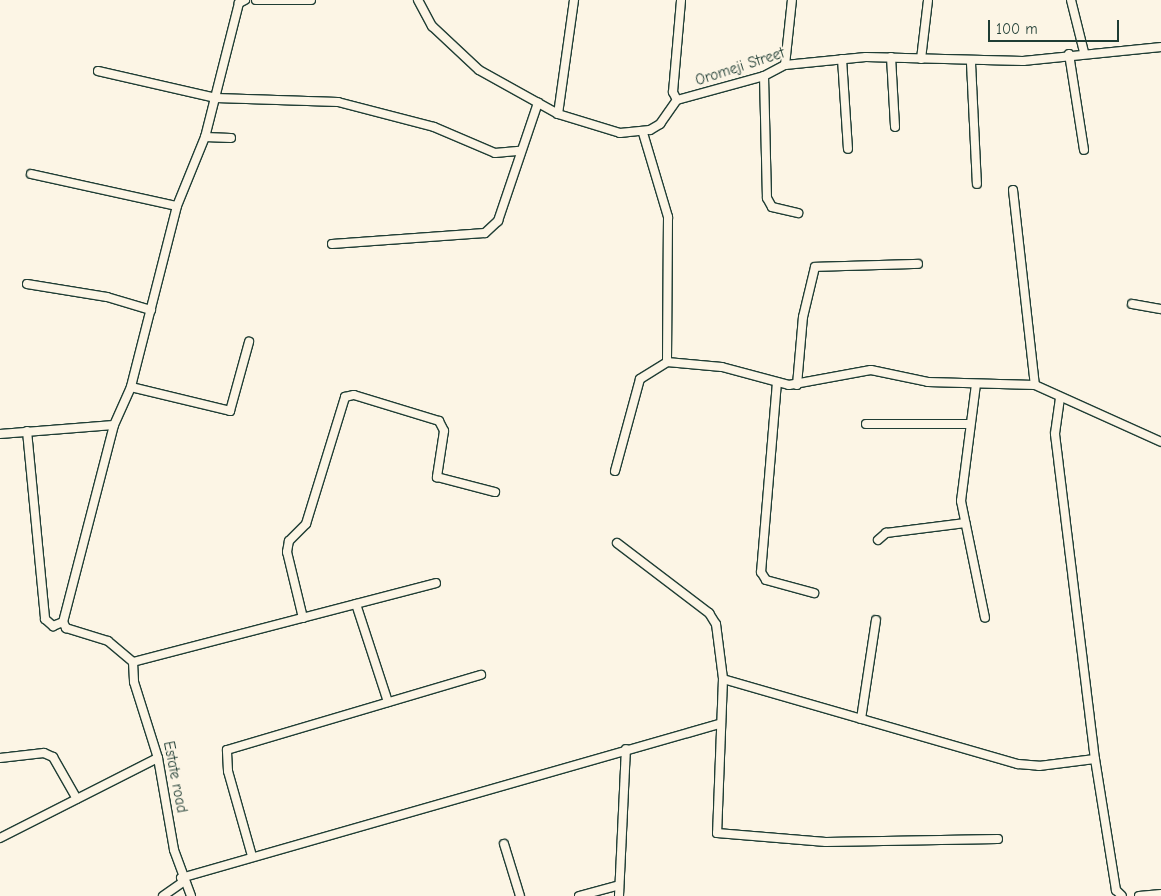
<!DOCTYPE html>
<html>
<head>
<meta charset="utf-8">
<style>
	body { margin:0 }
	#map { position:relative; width:1161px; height:896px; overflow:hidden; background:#fcf5e5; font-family:"Comic Neue",sans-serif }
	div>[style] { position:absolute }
	.roads { filter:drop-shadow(1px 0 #1f3d34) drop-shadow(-1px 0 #1f3d34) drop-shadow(0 1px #1f3d34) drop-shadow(0 -1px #1f3d34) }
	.street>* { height:8px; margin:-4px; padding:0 4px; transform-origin:4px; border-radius:4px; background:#fcf5e5 }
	span { translate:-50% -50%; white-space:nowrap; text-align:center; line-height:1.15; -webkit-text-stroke:4px #fcf5e5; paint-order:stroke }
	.street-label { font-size:15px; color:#1f3d34 }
	.scale { position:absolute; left:988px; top:20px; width:131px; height:22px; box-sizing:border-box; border:2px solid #1f3d34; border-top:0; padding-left:6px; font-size:15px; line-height:18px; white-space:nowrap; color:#1f3d34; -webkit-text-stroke:4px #fcf5e5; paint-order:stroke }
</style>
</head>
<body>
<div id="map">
	<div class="roads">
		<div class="street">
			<i style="left:245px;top:0;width:7px;rotate:153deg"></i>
			<i style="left:239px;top:3px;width:138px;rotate:104.2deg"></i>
			<i style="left:205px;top:137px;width:74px;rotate:112.1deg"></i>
			<i style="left:177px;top:206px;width:187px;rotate:104.3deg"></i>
			<i style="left:131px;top:387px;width:42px;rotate:114.1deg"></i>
			<i style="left:114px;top:425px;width:203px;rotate:104.5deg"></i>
			<i style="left:63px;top:622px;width:7px;rotate:63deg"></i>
			<i style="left:66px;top:628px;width:44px;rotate:17.2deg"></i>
			<i style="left:108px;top:641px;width:33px;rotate:40deg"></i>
			<i style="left:133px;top:662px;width:313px;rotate:-14.6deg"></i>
			<i style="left:256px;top:0;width:55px"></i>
			<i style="left:418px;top:0;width:30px;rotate:62deg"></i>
			<i style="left:432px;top:26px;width:64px;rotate:43.1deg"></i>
			<i style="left:479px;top:70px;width:90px;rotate:29.1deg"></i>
			<i style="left:558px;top:114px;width:65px;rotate:17deg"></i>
			<i style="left:620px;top:133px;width:30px;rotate:-6deg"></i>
			<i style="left:650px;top:130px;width:12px;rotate:-31deg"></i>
			<i style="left:660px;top:124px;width:29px;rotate:-55deg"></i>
			<i style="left:677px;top:100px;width:90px;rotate:-15.4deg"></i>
			<i style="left:764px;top:76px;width:24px;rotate:-28deg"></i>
			<i style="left:785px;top:65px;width:81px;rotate:-5.6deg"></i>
			<i style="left:866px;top:57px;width:157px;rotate:1.5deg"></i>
			<i style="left:1023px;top:61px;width:139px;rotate:-5.8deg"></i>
			<i style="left:1071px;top:0;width:54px;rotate:76deg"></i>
			<i style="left:1069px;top:54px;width:97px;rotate:81.1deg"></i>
			<i style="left:891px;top:57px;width:70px;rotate:86.7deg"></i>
			<i style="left:842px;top:59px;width:90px;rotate:86.2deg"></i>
			<i style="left:921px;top:59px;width:59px;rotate:-83.2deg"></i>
			<i style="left:971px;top:63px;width:121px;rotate:87.2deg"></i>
			<i style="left:785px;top:65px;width:65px;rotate:-83.9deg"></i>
			<i style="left:98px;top:71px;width:121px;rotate:12.9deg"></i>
			<i style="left:216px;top:98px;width:122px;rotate:1.9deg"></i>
			<i style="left:338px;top:102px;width:99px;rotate:14.6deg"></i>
			<i style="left:434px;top:127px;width:66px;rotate:23.1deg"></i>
			<i style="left:495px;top:153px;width:25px;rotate:-5deg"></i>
			<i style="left:764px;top:76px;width:122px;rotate:88.6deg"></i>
			<i style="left:767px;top:198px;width:10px;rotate:61deg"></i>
			<i style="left:772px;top:207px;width:27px;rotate:13deg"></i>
			<i style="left:677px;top:100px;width:9px;rotate:-117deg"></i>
			<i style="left:673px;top:92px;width:92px;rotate:-85deg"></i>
			<i style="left:558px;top:114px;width:115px;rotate:-82deg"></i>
			<i style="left:643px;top:133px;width:88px;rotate:73.4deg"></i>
			<i style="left:668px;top:217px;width:145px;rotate:90.4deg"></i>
			<i style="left:667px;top:362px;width:55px;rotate:5.2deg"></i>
			<i style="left:722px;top:367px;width:69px;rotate:15deg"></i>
			<i style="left:789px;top:385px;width:83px;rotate:-10.4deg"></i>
			<i style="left:871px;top:370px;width:58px;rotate:11.9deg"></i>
			<i style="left:928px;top:382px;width:107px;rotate:1.6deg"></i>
			<i style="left:1035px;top:385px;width:138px;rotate:24.3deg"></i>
			<i style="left:205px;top:137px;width:26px;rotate:2deg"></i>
			<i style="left:31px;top:174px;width:149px;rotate:12.4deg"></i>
			<i style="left:1013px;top:190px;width:196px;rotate:83.6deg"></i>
			<i style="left:332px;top:244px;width:153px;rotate:-4.1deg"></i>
			<i style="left:485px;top:233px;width:18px;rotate:-43deg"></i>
			<i style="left:498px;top:221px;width:125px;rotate:-71.3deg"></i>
			<i style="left:27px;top:284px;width:81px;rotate:9.2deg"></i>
			<i style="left:107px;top:297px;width:46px;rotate:16.5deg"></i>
			<i style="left:1132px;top:304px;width:29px;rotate:10deg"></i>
			<i style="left:777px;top:382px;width:191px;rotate:94.8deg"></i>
			<i style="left:761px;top:572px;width:9px;rotate:58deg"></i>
			<i style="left:766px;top:580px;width:50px;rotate:15.2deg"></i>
			<i style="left:976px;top:384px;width:118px;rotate:97.3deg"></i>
			<i style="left:961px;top:501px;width:119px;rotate:78.4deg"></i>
			<i style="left:797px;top:385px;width:68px;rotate:-85deg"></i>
			<i style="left:803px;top:317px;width:51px;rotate:-76.5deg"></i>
			<i style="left:815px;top:267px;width:103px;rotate:-1.7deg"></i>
			<i style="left:131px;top:387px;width:102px;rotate:13.6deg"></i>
			<i style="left:230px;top:411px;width:72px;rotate:-74.6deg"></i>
			<i style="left:1060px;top:398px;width:36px;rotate:98deg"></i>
			<i style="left:1055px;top:434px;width:327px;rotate:83deg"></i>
			<i style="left:1095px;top:759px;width:133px;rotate:80.9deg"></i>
			<i style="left:1116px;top:890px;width:8px;rotate:45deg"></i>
			<i style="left:866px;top:424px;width:102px"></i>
			<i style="left:27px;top:431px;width:189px;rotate:84.5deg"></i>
			<i style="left:45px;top:619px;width:11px;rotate:41deg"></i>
			<i style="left:53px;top:626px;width:11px;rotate:-22deg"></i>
			<i style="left:0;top:434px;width:114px;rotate:-4.5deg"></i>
			<i style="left:615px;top:471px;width:95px;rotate:-74.8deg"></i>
			<i style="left:640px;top:379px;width:32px;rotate:-32deg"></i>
			<i style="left:878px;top:540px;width:11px;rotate:-41deg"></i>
			<i style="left:886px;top:533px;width:80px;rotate:-7.2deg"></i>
			<i style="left:617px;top:543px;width:116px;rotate:37.3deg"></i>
			<i style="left:709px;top:613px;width:13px;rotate:58deg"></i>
			<i style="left:716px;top:624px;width:55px;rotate:82.7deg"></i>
			<i style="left:723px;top:679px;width:154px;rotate:92.2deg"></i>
			<i style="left:717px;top:833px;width:109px;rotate:4.7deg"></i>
			<i style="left:826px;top:842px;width:172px;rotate:-1deg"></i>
			<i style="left:356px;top:604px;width:103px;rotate:71.9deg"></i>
			<i style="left:303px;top:618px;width:68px;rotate:-103.6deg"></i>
			<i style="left:287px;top:552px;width:11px;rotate:-80deg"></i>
			<i style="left:289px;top:541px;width:24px;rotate:-45deg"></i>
			<i style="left:306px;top:524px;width:133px;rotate:-72.9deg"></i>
			<i style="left:345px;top:397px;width:9px;rotate:-13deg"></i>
			<i style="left:354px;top:395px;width:89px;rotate:17deg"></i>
			<i style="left:439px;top:421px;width:11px;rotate:63deg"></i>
			<i style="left:444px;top:431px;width:47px;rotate:98.7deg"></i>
			<i style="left:437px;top:477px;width:60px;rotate:14.5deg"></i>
			<i style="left:133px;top:662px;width:20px;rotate:87deg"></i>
			<i style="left:134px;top:682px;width:80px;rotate:72.5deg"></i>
			<i style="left:158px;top:758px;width:93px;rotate:80.1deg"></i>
			<i style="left:174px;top:850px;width:49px;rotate:69.7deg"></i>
			<i style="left:723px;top:679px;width:307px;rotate:16.1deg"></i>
			<i style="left:1018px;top:764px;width:21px;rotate:5deg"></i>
			<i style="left:1039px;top:766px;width:56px;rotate:-7.1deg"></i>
			<i style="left:861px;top:719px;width:100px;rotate:-81.4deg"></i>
			<i style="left:0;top:758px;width:44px;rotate:-6.5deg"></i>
			<i style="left:44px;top:753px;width:10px;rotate:24deg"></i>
			<i style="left:53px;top:757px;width:48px;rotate:60.3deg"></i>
			<i style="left:0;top:838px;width:177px;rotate:-26.9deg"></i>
			<i style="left:504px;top:844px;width:54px;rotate:72.9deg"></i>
			<i style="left:252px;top:856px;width:88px;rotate:-105.8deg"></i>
			<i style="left:228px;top:771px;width:21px;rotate:-93deg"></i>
			<i style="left:227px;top:750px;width:265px;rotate:-16.5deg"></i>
			<i style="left:181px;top:878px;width:560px;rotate:-15.97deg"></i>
			<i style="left:163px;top:896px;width:24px;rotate:-35deg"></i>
			<i style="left:579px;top:896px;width:39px;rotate:-15deg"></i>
			<i style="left:619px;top:896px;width:147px;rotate:-87.3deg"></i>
			<i style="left:1139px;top:896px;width:22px;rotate:-5deg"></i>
		</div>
	</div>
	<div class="street-label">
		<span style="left:740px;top:67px;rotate:-18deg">Oromeji Street</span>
		<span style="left:175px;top:777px;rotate:79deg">Estate road</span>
	</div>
	<div class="scale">100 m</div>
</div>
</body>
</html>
